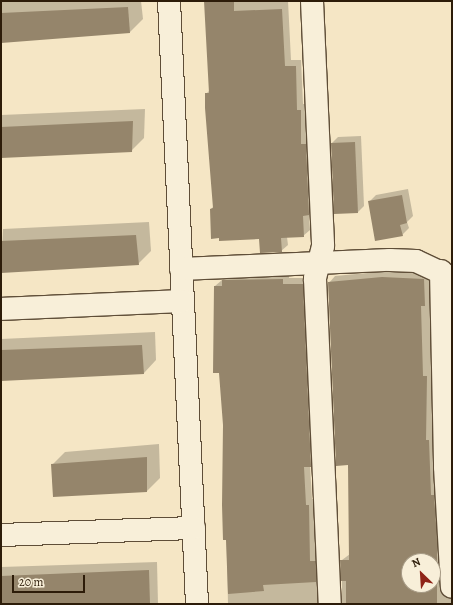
<!DOCTYPE html>
<html>
<head>
<meta charset="utf-8">
<style>
	body { margin:0 }
	#map { position:relative; width:453px; height:605px; overflow:hidden; background:#f5e6c5; font-family:Alegreya,serif }
	div>[style] { position:absolute }
	.shadow>* { inset:0; background:#0003 }
	.building>* { inset:0; background:#95856b }
	.roads { filter:drop-shadow(1px 0 #5f4e38) drop-shadow(-1px 0 #5f4e38) drop-shadow(0 1px #5f4e38) drop-shadow(0 -1px #5f4e38) }
	.minor>* { height:22px; margin:-11px; padding:0 11px; transform-origin:11px; border-radius:11px; background:#f8efd9 }
	span { translate:-50% -50%; white-space:nowrap; text-align:center; line-height:1.15; -webkit-text-stroke:4px #f8efd9; paint-order:stroke }
	.frame { position:absolute; inset:0; border:2px solid #2d1c09; pointer-events:none }
	.north { position:absolute; left:401px; top:553px; width:40px; height:40px; box-sizing:border-box; background:#f8efd9; border:1px solid #a79b86; border-radius:50%; rotate:335deg; font-size:11px; font-weight:700; line-height:16px; text-align:center; color:#2d1c09 }
	.north::after { content:''; display:block; margin:auto; width:14px; height:18px; background:#8f2418; clip-path:polygon(50% 0,100% 100%,50% 72%,0 100%) }
	.scale { position:absolute; left:12px; top:575px; width:73px; height:18px; box-sizing:border-box; border:2px solid #2d1c09; border-top:0; padding-left:5px; font-size:12px; line-height:14px; white-space:nowrap; color:#2d1c09; -webkit-text-stroke:3px #f8efd9; paint-order:stroke }
</style>
</head>
<body>
<div id="map">
	<div class="shadow">
		<i style="clip-path:polygon(1px 1px,141px 1px,143px 19px,130px 32px,1px 40px)"></i>
		<i style="clip-path:polygon(206px 1px,288px 1px,291px 60px,301px 60px,303px 104px,307px 104px,315px 208px,309px 214px,310px 230px,303px 236px,287px 237px,288px 245px,281px 251px,211px 209px,214px 206px,206px 94px,210px 90px)"></i>
		<i style="clip-path:polygon(145px 109px,144px 138px,131px 151px,1px 157px,1px 115px)"></i>
		<i style="clip-path:polygon(361px 136px,364px 206px,358px 212px,332px 143px,338px 137px)"></i>
		<i style="clip-path:polygon(408px 189px,413px 216px,407px 222px,409px 228px,402px 235px,369px 202px,376px 195px)"></i>
		<i style="clip-path:polygon(149px 222px,151px 251px,138px 264px,1px 272px,3px 229px)"></i>
		<i style="clip-path:polygon(evenodd,389px 271px,430px 273px,431px 310px,435px 310px,452px 604px,342px 604px,342px 560px,350px 554px,349px 464px,329px 283px,335px 276px,389px 271px,409px 561px,433px 561px,433px 585px,409px 585px,409px 561px)"></i>
		<i style="clip-path:polygon(289px 273px,289px 278px,309px 278px,317px 459px,310px 466px,312px 499px,315px 499px,316px 555px,322px 555px,328px 604px,228px 604px,224px 425px,215px 286px,229px 274px)"></i>
		<i style="clip-path:polygon(155px 332px,156px 360px,144px 373px,1px 380px,1px 339px)"></i>
		<i style="clip-path:polygon(159px 444px,160px 478px,147px 491px,52px 465px,65px 452px)"></i>
		<i style="clip-path:polygon(157px 562px,158px 604px,1px 604px,1px 567px)"></i>
	</div>
	<div class="building">
		<i style="clip-path:polygon(204px 1px,234px 1px,234px 11px,282px 9px,285px 66px,296px 66px,297px 110px,301px 110px,301px 144px,306px 144px,309px 215px,303px 216px,304px 237px,281px 238px,282px 252px,260px 253px,259px 239px,219px 241px,219px 238px,211px 239px,210px 209px,213px 208px,205px 108px,205px 93px,209px 93px)"></i>
		<i style="clip-path:polygon(128px 7px,130px 33px,1px 43px,1px 13px)"></i>
		<i style="clip-path:polygon(133px 121px,132px 152px,1px 158px,1px 127px)"></i>
		<i style="clip-path:polygon(355px 142px,358px 213px,334px 214px,331px 143px)"></i>
		<i style="clip-path:polygon(402px 195px,407px 223px,400px 225px,403px 236px,375px 241px,368px 201px)"></i>
		<i style="clip-path:polygon(136px 235px,139px 265px,1px 273px,1px 241px)"></i>
		<i style="clip-path:polygon(evenodd,382px 277px,424px 279px,425px 306px,421px 306px,423px 376px,427px 376px,426px 440px,429px 440px,431px 495px,434px 495px,437px 537px,437px 604px,346px 604px,346px 581px,341px 581px,340px 560px,349px 560px,348px 465px,336px 466px,328px 282px,382px 277px,409px 561px,433px 561px,433px 585px,409px 585px,409px 561px)"></i>
		<i style="clip-path:polygon(283px 279px,283px 284px,303px 284px,311px 467px,304px 467px,306px 505px,309px 505px,310px 561px,316px 561px,316px 582px,263px 585px,264px 591px,228px 594px,226px 540px,223px 540px,222px 505px,223px 425px,219px 373px,213px 373px,214px 286px,222px 286px,222px 280px)"></i>
		<i style="clip-path:polygon(142px 345px,144px 374px,1px 381px,1px 350px)"></i>
		<i style="clip-path:polygon(147px 457px,147px 492px,53px 497px,51px 464px)"></i>
		<i style="clip-path:polygon(149px 570px,150px 604px,1px 604px,1px 576px)"></i>
	</div>
	<div class="roads">
		<div class="minor">
			<i style="left:169px;top:1px;width:604px;rotate:87.34deg"></i>
			<i style="left:312px;top:1px;width:245px;rotate:87.4deg"></i>
			<i style="left:323px;top:246px;width:34px;rotate:104deg"></i>
			<i style="left:315px;top:279px;width:325px;rotate:87.4deg"></i>
			<i style="left:181px;top:269px;width:209px;rotate:-2.5deg"></i>
			<i style="left:390px;top:260px;width:26px;rotate:2deg"></i>
			<i style="left:416px;top:261px;width:40px;rotate:25deg"></i>
			<i style="left:441px;top:271px;width:196px;rotate:88.8deg"></i>
			<i style="left:445px;top:467px;width:120px;rotate:86.7deg"></i>
			<i style="left:1px;top:309px;width:182px;rotate:-2.5deg"></i>
			<i style="left:1px;top:535px;width:193px;rotate:-2.1deg"></i>
		</div>
	</div>
	<div class="frame"></div>
	<div class="north">N</div>
	<div class="scale">20 m</div>
</div>
</body>
</html>
